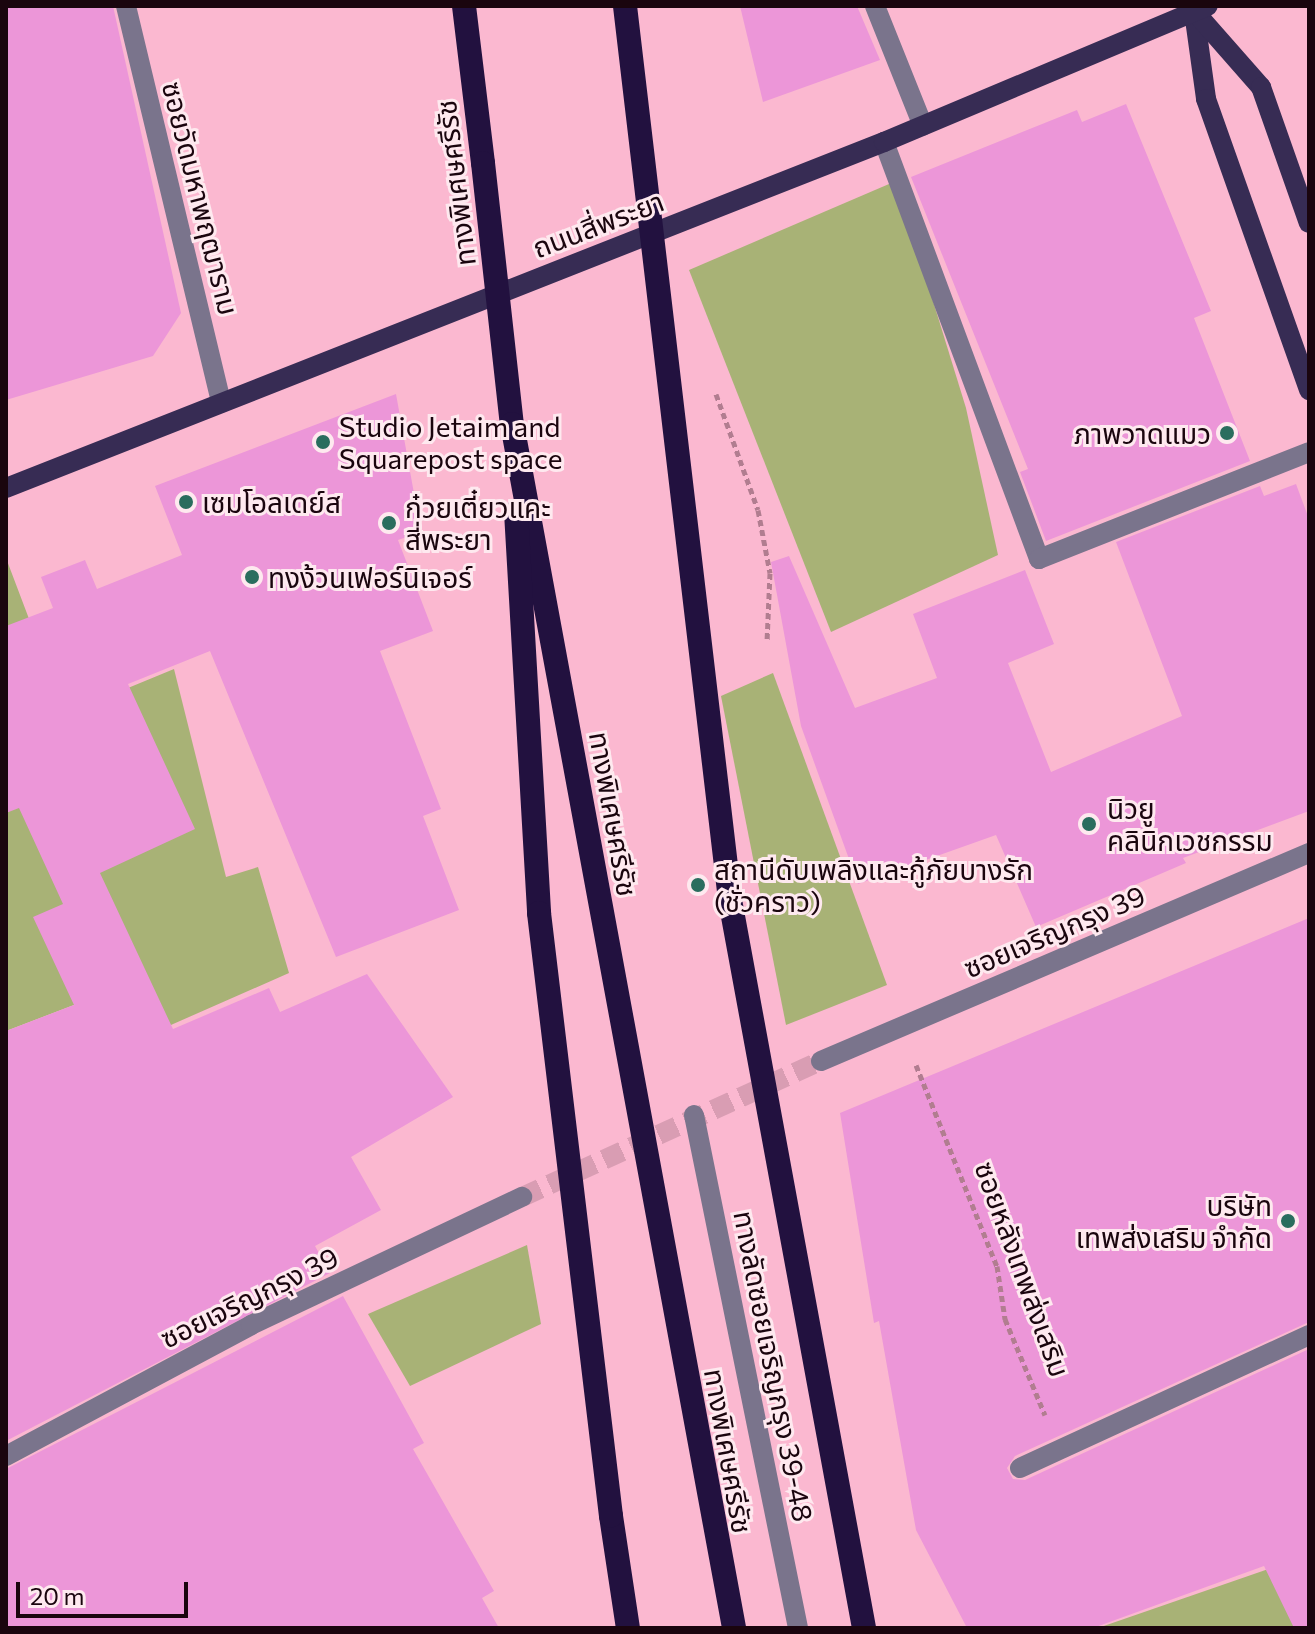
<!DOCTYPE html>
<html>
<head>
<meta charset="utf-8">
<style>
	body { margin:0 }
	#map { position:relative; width:1315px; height:1634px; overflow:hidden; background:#fbb8d0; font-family:Commissioner,"Noto Sans Thai",sans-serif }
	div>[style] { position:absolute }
	.green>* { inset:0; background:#a8b276 }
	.building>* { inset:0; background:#ec96d8 }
	.minor-tunnel>* { height:20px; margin-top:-10px; transform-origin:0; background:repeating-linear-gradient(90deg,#d99db3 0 20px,transparent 0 30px) }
	.path>* { height:5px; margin-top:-2.5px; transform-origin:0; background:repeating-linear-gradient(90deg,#b17d90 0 6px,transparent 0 10px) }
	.minor>* { height:20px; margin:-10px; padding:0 10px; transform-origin:10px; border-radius:10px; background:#7a748c }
	.major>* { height:20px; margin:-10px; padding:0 10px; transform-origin:10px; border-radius:10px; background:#372c54 }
	.highway>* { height:24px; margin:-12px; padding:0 12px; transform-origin:12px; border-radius:12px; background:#22113f }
	.highway-bridge>* { height:24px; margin:-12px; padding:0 12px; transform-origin:12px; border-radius:12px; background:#22113f }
	.dots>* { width:22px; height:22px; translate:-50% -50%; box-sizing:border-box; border:4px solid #fee9ef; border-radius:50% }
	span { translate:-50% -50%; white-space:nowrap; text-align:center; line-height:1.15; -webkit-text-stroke:6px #fee9ef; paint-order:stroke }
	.street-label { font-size:28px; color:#1a050e }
	.poi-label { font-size:28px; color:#1a050e }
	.left { translate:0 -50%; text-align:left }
	.right { translate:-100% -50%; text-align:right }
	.frame { position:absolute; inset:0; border:8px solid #1a050e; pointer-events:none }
	.scale { position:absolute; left:16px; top:1582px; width:172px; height:36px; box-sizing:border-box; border:4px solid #1a050e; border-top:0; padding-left:10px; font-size:24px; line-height:28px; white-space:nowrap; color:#1a050e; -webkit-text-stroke:6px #fee9ef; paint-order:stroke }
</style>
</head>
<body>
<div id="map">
	<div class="green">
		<i style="clip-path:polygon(896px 181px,966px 408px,998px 555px,831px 632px,689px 270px)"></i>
		<i style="clip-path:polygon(6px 558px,65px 714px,174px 669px,226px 877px,258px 867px,289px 973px,105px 1054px,79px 1003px,6px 1031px)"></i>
		<i style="clip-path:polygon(773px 673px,887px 985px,786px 1025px,721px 696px)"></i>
		<i style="clip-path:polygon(527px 1245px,541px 1324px,410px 1386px,368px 1314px)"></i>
		<i style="clip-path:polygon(1309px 1555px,1309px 1628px,1098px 1628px)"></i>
	</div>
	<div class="building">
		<i style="clip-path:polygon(6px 6px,113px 6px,181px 313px,153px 356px,6px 400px)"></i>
		<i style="clip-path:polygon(740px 6px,857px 6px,880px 60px,763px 102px)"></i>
		<i style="clip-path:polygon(1126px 104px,1211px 311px,1194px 318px,1250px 461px,1046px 541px,1020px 472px,1028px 469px,911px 177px,1077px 110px,1082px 122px)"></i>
		<i style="clip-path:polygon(396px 394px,421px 532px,398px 540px,433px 631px,380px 651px,441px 809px,423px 816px,459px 910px,336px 957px,210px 651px,128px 684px,195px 829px,100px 873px,173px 1029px,269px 988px,280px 1012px,367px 974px,453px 1097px,351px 1157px,381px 1210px,315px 1246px,330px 1273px,6px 1441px,6px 1031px,74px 1005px,33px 917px,63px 904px,19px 808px,6px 813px,6px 626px,53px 608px,41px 577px,85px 560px,97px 589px,182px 555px,155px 486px)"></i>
		<i style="clip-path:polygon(1296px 484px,1309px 519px,1309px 811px,1183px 858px,1186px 863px,1036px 927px,996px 835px,858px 884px,801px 726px,771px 562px,789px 556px,855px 708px,937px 678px,913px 614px,1025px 570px,1054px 644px,1008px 663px,1051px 772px,1182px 716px,1116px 542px,1260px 486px,1264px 496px)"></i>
		<i style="clip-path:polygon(1309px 918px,1309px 1322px,1015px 1456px,1007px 1468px,1013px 1479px,1025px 1480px,1309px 1349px,1309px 1628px,1294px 1628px,1264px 1566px,1093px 1628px,967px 1628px,916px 1530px,879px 1321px,874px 1323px,840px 1113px)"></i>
		<i style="clip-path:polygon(343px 1296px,424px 1443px,413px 1449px,494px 1591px,482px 1598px,499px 1628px,6px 1628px,6px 1469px)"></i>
	</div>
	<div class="minor-tunnel">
		<i style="left:522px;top:1197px;width:328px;rotate:-24.5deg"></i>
	</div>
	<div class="path">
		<i style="left:716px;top:394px;width:123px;rotate:70.1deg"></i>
		<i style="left:758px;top:510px;width:64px;rotate:79.2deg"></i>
		<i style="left:770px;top:573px;width:68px;rotate:92.5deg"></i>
		<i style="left:916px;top:1065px;width:217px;rotate:68.1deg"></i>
		<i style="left:997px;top:1266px;width:54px;rotate:81.4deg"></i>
		<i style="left:1005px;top:1319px;width:104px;rotate:67.4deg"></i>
	</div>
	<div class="minor">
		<i style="left:126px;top:6px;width:408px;rotate:76.5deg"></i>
		<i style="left:875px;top:6px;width:129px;rotate:68.2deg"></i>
		<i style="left:884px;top:142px;width:445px;rotate:69.6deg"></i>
		<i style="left:1039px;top:559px;width:290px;rotate:-21.6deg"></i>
		<i style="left:821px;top:1061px;width:530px;rotate:-23.09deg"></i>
		<i style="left:694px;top:1115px;width:523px;rotate:78.54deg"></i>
		<i style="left:6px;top:1456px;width:278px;rotate:-28.1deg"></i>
		<i style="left:251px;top:1325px;width:300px;rotate:-25.3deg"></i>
		<i style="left:1020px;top:1468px;width:318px;rotate:-24.7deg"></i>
	</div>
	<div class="major">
		<i style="left:1194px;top:12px;width:88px;rotate:82.1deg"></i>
		<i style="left:1206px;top:99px;width:309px;rotate:70.5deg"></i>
		<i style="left:1195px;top:12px;width:100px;rotate:48.7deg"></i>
		<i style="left:1261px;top:87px;width:144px;rotate:70.6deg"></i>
		<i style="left:6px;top:488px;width:944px;rotate:-21.51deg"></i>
		<i style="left:884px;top:142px;width:351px;rotate:-22.8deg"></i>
	</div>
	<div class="highway">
		<i style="left:464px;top:6px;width:158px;rotate:83.1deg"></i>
		<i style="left:611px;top:1516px;width:113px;rotate:81.4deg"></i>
	</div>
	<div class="highway-bridge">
		<i style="left:625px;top:6px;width:900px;rotate:83.3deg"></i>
		<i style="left:730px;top:900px;width:740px;rotate:79.57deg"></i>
		<i style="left:483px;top:163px;width:263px;rotate:83.7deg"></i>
		<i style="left:512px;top:424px;width:1224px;rotate:79.55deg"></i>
		<i style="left:516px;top:512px;width:402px;rotate:86.7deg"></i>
		<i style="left:539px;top:913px;width:607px;rotate:83.19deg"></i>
	</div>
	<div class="dots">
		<i style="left:1227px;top:433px;background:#2a6d5e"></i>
		<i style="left:323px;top:442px;background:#2a6d5e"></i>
		<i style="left:186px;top:502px;background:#2a6d5e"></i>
		<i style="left:389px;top:523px;background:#2a6d5e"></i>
		<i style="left:252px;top:577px;background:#2a6d5e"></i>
		<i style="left:1089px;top:824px;background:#2a6d5e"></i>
		<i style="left:698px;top:885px;background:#2a6d5e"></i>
		<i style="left:1288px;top:1221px;background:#2a6d5e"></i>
	</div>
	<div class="street-label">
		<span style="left:455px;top:183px;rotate:-97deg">ทางพิเศษศรีรัช</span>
		<span style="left:201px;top:198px;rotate:76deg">ซอยวัดมหาพฤฒาราม</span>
		<span style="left:598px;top:224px;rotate:-21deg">ถนนสี่พระยา</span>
		<span style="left:614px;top:814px;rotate:80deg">ทางพิเศษศรีรัช</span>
		<span style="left:1054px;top:931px;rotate:-23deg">ซอยเจริญกรุง 39</span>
		<span style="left:1023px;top:1269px;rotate:70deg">ซอยหลังเทพส่งเสริม</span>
		<span style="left:249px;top:1297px;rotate:-26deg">ซอยเจริญกรุง 39</span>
		<span style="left:774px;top:1366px;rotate:79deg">ทางลัดซอยเจริญกรุง 39-48</span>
		<span style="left:729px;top:1451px;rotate:80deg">ทางพิเศษศรีรัช</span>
	</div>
	<div class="poi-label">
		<span class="left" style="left:339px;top:442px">Studio Jetaim and<br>Squarepost space</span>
		<span class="right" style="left:1211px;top:433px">ภาพวาดแมว</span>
		<span class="left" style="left:202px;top:502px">เซมโอลเดย์ส</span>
		<span class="left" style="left:405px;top:523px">ก๋วยเตี๋ยวแคะ<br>สี่พระยา</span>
		<span class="left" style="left:268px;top:577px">ทงง้วนเฟอร์นิเจอร์</span>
		<span class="left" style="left:1107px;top:824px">นิวยู<br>คลินิกเวชกรรม</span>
		<span class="left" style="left:714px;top:885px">สถานีดับเพลิงและกู้ภัยบางรัก<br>(ชั่วคราว)</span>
		<span class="right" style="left:1272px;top:1221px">บริษัท<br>เทพส่งเสริม จำกัด</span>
	</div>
	<div class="frame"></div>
	<div class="scale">20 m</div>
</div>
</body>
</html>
